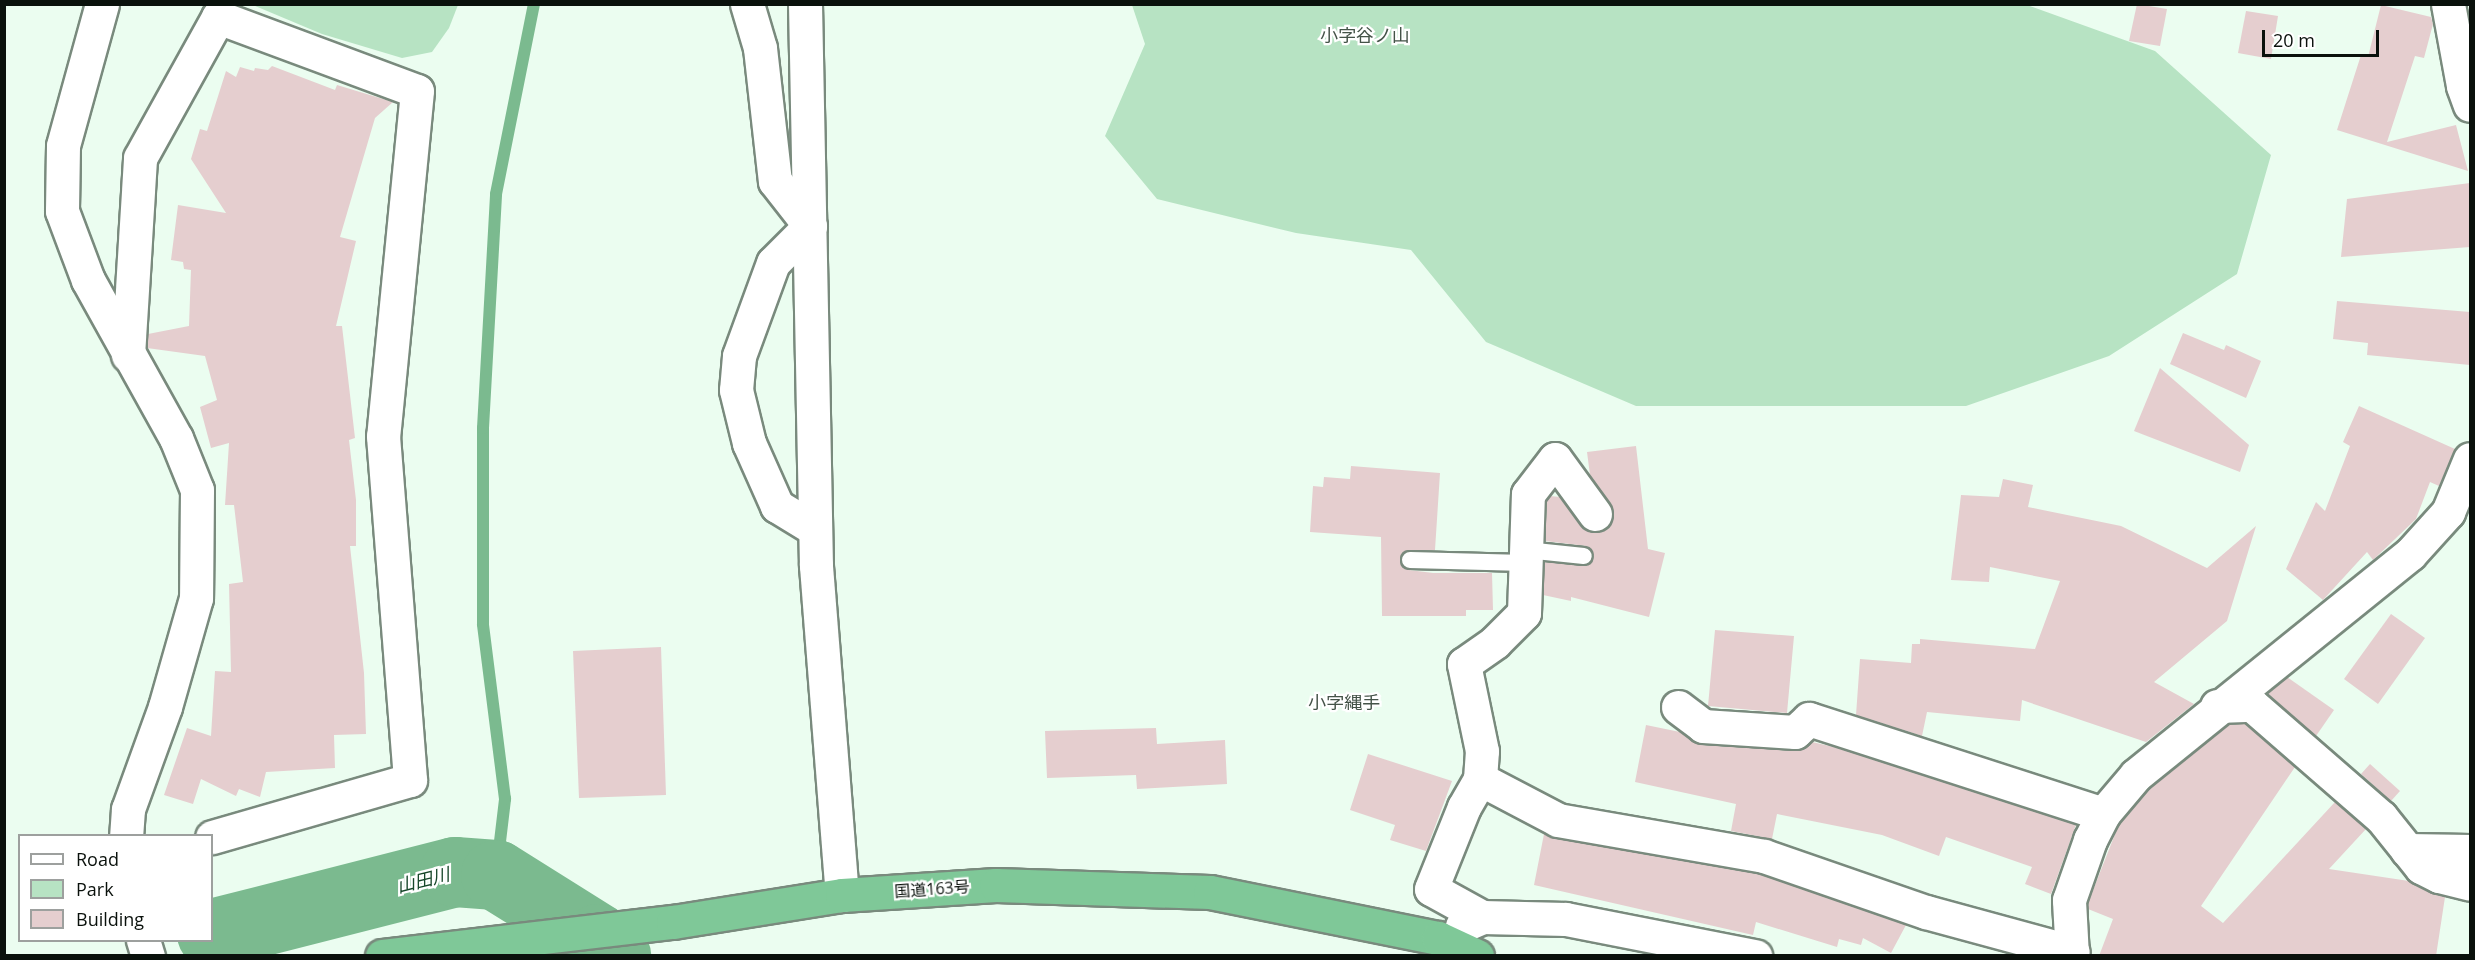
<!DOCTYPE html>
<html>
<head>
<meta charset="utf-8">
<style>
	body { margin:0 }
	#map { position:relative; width:2475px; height:960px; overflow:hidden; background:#ebfdf0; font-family:"Open Sans","Noto Sans JP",sans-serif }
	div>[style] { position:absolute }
	.green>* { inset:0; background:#b7e3c3 }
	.stream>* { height:12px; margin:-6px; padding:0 6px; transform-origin:6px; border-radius:6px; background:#7bba8f }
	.river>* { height:70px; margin:-35px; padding:0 35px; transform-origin:35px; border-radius:35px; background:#7bba8f }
	.building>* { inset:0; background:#e5cecf }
	.roads { filter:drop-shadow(2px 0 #798a7d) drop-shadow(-2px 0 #798a7d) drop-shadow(0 2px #798a7d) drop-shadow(0 -2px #798a7d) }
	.service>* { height:16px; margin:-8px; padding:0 8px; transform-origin:8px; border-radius:8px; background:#fff }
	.minor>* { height:33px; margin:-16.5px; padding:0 16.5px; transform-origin:16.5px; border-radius:16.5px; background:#fff }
	.tertiary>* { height:33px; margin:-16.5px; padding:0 16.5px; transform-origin:16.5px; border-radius:16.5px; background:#fff }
	.trunk>* { height:33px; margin:-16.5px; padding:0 16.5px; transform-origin:16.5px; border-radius:16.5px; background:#7fc898 }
	span { translate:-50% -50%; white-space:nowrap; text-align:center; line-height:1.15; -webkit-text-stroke:4.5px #fff; paint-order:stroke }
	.street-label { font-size:16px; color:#0a110c }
	.neighbourhood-label { font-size:18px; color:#445348 }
	.water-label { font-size:18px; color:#17472a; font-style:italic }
	.frame { position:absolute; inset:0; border:6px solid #0a110c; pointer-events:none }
	.legend { position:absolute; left:18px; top:834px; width:195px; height:108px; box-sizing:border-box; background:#fff; border:2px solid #9da09e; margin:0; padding:8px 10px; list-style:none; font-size:18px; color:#0a110c }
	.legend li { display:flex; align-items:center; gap:12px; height:30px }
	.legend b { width:30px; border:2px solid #9da09e }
	.scale { position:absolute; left:2262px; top:30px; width:117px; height:27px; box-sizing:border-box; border:3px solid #0a110c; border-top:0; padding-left:8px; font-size:18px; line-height:21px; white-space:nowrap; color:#0a110c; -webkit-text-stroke:4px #fff; paint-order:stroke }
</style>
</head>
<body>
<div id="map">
	<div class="green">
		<i style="clip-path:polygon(253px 5px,458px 5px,449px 28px,432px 52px,402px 58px,322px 34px)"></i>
		<i style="clip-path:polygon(2027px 5px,2155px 51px,2271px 155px,2237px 274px,2109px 356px,1966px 406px,1636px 406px,1486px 342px,1411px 250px,1296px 233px,1157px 199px,1105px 136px,1145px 44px,1132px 5px)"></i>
	</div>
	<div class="stream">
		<i style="left:496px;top:875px;width:77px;rotate:-83.2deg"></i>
		<i style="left:505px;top:799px;width:176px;rotate:-97.2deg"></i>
		<i style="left:483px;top:624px;width:196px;rotate:-90deg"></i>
		<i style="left:483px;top:428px;width:234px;rotate:-86.8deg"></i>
		<i style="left:496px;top:194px;width:194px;rotate:-78.7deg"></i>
	</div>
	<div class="river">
		<i style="left:212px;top:934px;width:251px;rotate:-14.3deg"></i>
		<i style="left:455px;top:872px;width:41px;rotate:4.2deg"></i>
		<i style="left:496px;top:875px;width:120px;rotate:32.1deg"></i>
		<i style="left:598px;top:939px;width:25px;rotate:43deg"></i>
	</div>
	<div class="building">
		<i style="clip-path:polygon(2137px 4px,2167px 9px,2160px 46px,2129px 41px)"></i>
		<i style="clip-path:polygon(2381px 5px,2431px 17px,2433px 24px,2424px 58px,2415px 56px,2387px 142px,2456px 125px,2468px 171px,2337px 130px,2361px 55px,2368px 57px)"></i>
		<i style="clip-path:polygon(2246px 11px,2278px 16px,2271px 59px,2238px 53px)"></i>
		<i style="clip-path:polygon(272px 66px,335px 90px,337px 85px,393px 102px,375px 118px,340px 237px,356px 241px,336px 326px,342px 326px,355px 438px,349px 440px,356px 500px,356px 546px,350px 546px,364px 673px,366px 734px,334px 735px,335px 768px,266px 772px,260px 797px,239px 789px,236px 796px,201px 779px,193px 804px,164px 795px,187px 728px,211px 736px,215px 671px,231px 672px,229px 584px,243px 582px,234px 505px,225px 505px,229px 443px,211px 448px,200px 407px,217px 400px,205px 356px,147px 348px,148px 334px,189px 326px,191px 270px,184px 269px,183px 262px,171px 260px,178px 205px,226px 213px,191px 159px,200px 129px,207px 131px,226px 71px,236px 77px,240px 67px,254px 71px,255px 68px,268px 70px)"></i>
		<i style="clip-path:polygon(2470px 183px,2470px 247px,2341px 257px,2347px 199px)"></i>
		<i style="clip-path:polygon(2337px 301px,2470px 312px,2470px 365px,2367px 355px,2368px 343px,2333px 339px)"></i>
		<i style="clip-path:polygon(2183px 333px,2224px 350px,2226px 345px,2261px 361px,2246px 398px,2170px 364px)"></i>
		<i style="clip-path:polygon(2160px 368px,2249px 445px,2240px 472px,2134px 431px)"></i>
		<i style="clip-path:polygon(2359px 406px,2455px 449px,2439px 486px,2430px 482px,2416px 519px,2373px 560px,2367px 552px,2323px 600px,2286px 569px,2316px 502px,2325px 511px,2350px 446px,2343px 442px)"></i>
		<i style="clip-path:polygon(1636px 446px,1648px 549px,1665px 553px,1649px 617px,1571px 597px,1571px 601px,1543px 595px,1544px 562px,1584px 566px,1594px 556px,1586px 546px,1545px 541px,1547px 501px,1550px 496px,1560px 497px,1587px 531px,1606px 529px,1614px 511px,1590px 475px,1587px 452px)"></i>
		<i style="clip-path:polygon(1351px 466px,1440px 473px,1435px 550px,1406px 551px,1401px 564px,1409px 570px,1433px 573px,1492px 573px,1493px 610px,1466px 610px,1466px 616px,1382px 616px,1381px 537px,1310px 532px,1313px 486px,1323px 487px,1324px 477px,1350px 479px)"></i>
		<i style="clip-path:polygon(2003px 479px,2033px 485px,2028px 507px,2121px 526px,2207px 568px,2256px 526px,2227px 621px,2154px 682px,2194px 704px,2146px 742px,2022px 700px,2020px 721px,1927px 712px,1922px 736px,1856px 715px,1860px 659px,1911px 663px,1912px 644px,1920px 644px,1920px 639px,2035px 649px,2060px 581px,1990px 567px,1989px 582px,1951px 580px,1961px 495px,1999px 497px)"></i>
		<i style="clip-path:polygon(2391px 614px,2425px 638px,2378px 704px,2344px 679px)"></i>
		<i style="clip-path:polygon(1715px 630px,1794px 636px,1787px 713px,1708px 706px)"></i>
		<i style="clip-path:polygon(661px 647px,666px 795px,579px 798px,573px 651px)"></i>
		<i style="clip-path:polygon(2287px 677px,2334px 710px,2316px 736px,2267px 693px)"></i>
		<i style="clip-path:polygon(2229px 724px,2245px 724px,2295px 767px,2201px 906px,2223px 923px,2335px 802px,2366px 829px,2329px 869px,2409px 881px,2445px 897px,2436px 956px,2099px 956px,2113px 919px,2088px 909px,2088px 903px,2119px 824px,2149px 788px)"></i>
		<i style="clip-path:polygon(1646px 725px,1680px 732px,1702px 745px,1794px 751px,1812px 742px,1834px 747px,2076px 825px,2051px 894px,2025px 884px,2032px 867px,1946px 837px,1939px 856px,1882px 835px,1777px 814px,1772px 839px,1731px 831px,1736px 804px,1635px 782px)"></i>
		<i style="clip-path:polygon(1156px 728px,1157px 744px,1225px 740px,1227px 784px,1137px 789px,1136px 775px,1047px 778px,1045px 731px)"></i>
		<i style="clip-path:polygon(1368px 754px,1452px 781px,1426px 851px,1390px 840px,1395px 825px,1350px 810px)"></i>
		<i style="clip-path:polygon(2370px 764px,2400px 791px,2391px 801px,2361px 774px)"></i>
		<i style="clip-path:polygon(1544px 834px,1759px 874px,1906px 925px,1891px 953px,1863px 938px,1861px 945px,1839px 939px,1837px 947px,1756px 922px,1753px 935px,1534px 885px)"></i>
	</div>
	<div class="roads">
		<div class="service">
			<i style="left:1526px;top:550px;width:58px;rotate:5.9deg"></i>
			<i style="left:1410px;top:560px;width:115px;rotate:1.5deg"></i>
		</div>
		<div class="minor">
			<i style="left:747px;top:4px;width:46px;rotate:73.5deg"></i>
			<i style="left:760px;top:48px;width:134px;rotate:83.6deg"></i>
			<i style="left:775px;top:181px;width:57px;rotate:52.1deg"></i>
			<i style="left:810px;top:226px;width:52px;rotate:135deg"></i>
			<i style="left:773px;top:263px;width:99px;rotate:110.1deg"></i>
			<i style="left:739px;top:356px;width:34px;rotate:95deg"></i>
			<i style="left:736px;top:390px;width:55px;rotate:76.2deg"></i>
			<i style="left:749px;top:443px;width:69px;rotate:66deg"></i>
			<i style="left:777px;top:506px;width:44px;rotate:31.2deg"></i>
			<i style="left:2448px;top:4px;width:83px;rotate:79.6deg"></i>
			<i style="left:2463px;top:86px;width:20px;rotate:70deg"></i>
			<i style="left:128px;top:355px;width:197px;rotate:-86.5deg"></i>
			<i style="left:140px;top:158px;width:161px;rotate:-61deg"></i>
			<i style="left:218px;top:17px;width:212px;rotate:20.4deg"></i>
			<i style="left:417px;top:91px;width:347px;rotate:95.6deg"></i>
			<i style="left:383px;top:436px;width:345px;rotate:85.5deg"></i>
			<i style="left:410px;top:780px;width:206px;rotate:163.9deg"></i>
			<i style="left:2217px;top:706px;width:35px;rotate:-2deg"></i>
			<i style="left:2252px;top:705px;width:171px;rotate:41deg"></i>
			<i style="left:2381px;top:817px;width:64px;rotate:51.3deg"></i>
			<i style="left:2421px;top:867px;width:20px;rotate:27deg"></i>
			<i style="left:2439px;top:876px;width:32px;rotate:14deg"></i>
			<i style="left:1678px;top:707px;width:31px;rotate:37deg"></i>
			<i style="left:1703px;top:726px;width:92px;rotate:3.7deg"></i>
			<i style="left:1795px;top:732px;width:19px;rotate:-43deg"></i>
			<i style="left:1809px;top:719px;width:309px;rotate:17.9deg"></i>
			<i style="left:1480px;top:779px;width:28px;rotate:-86deg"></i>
			<i style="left:1482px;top:751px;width:89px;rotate:-101.7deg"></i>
			<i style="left:1464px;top:664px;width:38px;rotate:-35deg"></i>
			<i style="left:1495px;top:642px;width:41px;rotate:-45deg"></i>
			<i style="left:1524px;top:613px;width:119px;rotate:-88.1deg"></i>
			<i style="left:1528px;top:494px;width:44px;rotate:-52.4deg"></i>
			<i style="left:1555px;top:459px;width:68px;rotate:54deg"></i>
			<i style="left:2407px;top:850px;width:63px;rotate:0.9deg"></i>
			<i style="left:1482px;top:917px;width:58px;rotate:-151.2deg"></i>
			<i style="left:1431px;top:889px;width:88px;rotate:-68.1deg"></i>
			<i style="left:1464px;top:807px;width:32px;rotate:-60deg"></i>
			<i style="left:1480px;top:779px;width:88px;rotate:27.7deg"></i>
			<i style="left:1558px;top:820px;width:209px;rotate:9.9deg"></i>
			<i style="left:1764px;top:856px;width:171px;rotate:19.1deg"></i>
			<i style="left:1926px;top:912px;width:152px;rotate:15.2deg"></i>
			<i style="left:1462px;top:926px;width:22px;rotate:-24deg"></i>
			<i style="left:1482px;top:917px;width:84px;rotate:1.4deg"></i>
			<i style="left:1566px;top:919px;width:193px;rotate:11.1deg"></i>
			<i style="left:2072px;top:956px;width:56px;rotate:-93.1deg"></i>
			<i style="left:2069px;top:900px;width:64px;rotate:-70.7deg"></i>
			<i style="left:2090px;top:840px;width:29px;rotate:-63deg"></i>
			<i style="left:2103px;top:814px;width:51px;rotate:-49.8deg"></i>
			<i style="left:2136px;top:775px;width:352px;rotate:-38.9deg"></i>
			<i style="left:2410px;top:554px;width:57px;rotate:-47.9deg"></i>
			<i style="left:2448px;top:512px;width:57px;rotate:-67.5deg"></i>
		</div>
		<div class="tertiary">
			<i style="left:102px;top:4px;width:147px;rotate:105.4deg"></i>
			<i style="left:63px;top:146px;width:65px;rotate:90.9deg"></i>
			<i style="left:62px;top:211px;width:74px;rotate:69.4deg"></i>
			<i style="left:88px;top:280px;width:181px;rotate:60.9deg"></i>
			<i style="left:176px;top:438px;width:56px;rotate:68deg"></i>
			<i style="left:197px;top:490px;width:108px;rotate:90.5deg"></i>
			<i style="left:196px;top:598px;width:113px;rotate:105.9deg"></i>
			<i style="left:165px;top:707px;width:109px;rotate:109.9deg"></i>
			<i style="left:128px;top:809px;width:27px;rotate:94deg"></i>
			<i style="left:805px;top:4px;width:562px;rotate:88.88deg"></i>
			<i style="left:816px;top:566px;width:330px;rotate:85.5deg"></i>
			<i style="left:143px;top:940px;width:17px;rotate:73deg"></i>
		</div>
		<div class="trunk">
			<i style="left:382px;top:956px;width:293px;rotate:-6.7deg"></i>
			<i style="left:673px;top:922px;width:171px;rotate:-9.1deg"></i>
			<i style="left:842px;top:895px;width:154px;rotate:-3.7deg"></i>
			<i style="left:996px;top:885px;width:214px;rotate:1.9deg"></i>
			<i style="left:1210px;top:892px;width:233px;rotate:11.4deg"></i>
			<i style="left:1438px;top:938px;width:43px;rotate:24.8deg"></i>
		</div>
	</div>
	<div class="street-label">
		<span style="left:932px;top:889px;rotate:-4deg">国道163号</span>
	</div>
	<div class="neighbourhood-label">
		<span style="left:1365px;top:35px">小字谷ノ山</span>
		<span style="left:1344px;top:702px">小字縄手</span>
	</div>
	<div class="water-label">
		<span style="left:423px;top:880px;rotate:-14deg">山田川</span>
	</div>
	<div class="frame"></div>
	<ul class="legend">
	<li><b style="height:8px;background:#fff"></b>Road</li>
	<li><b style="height:16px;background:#b7e3c3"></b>Park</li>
	<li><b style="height:16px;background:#e5cecf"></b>Building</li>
	</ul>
	<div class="scale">20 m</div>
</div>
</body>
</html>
